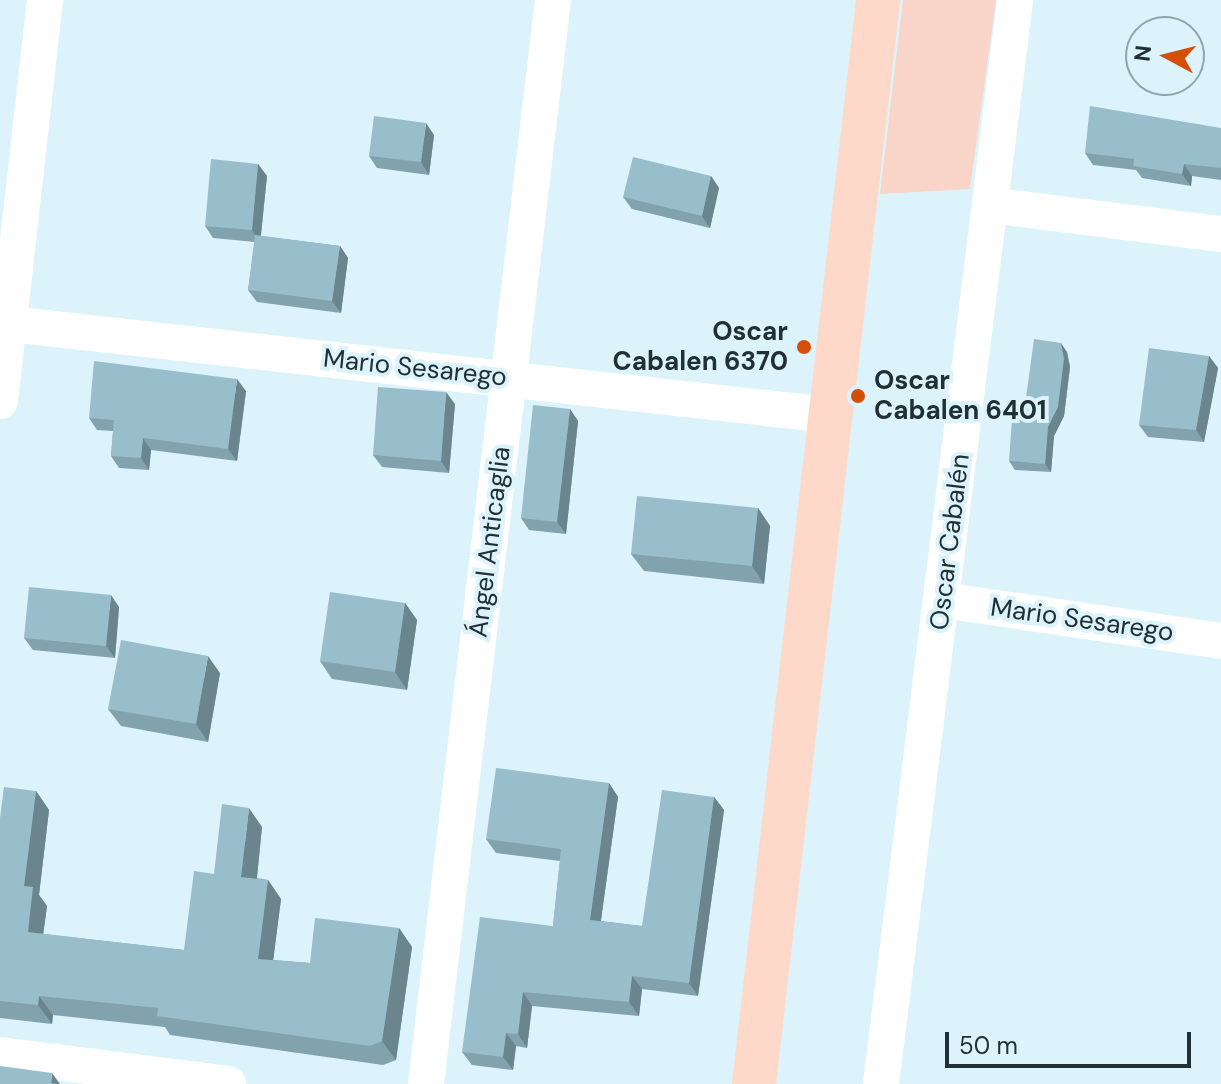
<!DOCTYPE html>
<html>
<head>
<meta charset="utf-8">
<style>
	body { margin:0 }
	#map { position:relative; width:1221px; height:1084px; overflow:hidden; background:#dcf3fb; font-family:"DM Sans",sans-serif }
	div>[style] { position:absolute }
	.green>* { inset:0; background:#f8d5c8 }
	.minor>* { height:36px; margin:-18px; padding:0 18px; transform-origin:18px; border-radius:18px; background:#fff }
	.major>* { height:44px; margin:-22px; padding:0 22px; transform-origin:22px; border-radius:22px; background:#fed9ca }
	.wall>* { inset:0; background:#82a3ae }
	.shaded-wall>* { inset:0; background:#6a858d }
	.building>* { inset:0; background:#97beca }
	.dots>* { width:22px; height:22px; translate:-50% -50%; box-sizing:border-box; border:4px solid #dcf3fb; border-radius:50% }
	span { translate:-50% -50%; white-space:nowrap; text-align:center; line-height:1.15; -webkit-text-stroke:8px #dcf3fb; paint-order:stroke }
	.poi-label { font-size:26px; color:#203035; font-weight:700 }
	.right { translate:-100% -50%; text-align:right }
	.left { translate:0 -50%; text-align:left }
	.street-label { font-size:26px; color:#203035 }
	.north { position:absolute; left:1125px; top:16px; width:80px; height:80px; box-sizing:border-box; background:#dcf3fb; border:2px solid #91a5ac; border-radius:50%; rotate:277deg; font-size:22px; font-weight:700; line-height:32px; text-align:center; color:#203035 }
	.north::after { content:''; display:block; margin:auto; width:28px; height:36px; background:#d34f07; clip-path:polygon(50% 0,100% 100%,50% 72%,0 100%) }
	.scale { position:absolute; left:945px; top:1032px; width:246px; height:36px; box-sizing:border-box; border:4px solid #203035; border-top:0; padding-left:10px; font-size:24px; line-height:28px; white-space:nowrap; color:#203035; -webkit-text-stroke:6px #dcf3fb; paint-order:stroke }
</style>
</head>
<body>
<div id="map">
	<div class="green">
		<i style="clip-path:polygon(903px 0,996px 0,970px 189px,880px 194px)"></i>
	</div>
	<div class="minor">
		<i style="left:990px;top:205px;width:233px;rotate:7.2deg"></i>
		<i style="left:0;top:323px;width:834px;rotate:6.33deg"></i>
		<i style="left:0;top:401px;width:404px;rotate:-83.6deg"></i>
		<i style="left:943px;top:600px;width:281px;rotate:8.4deg"></i>
		<i style="left:0;top:1055px;width:230px;rotate:7.2deg"></i>
		<i style="left:426px;top:1084px;width:1091px;rotate:-83.32deg"></i>
		<i style="left:881px;top:1084px;width:1092px;rotate:-82.95deg"></i>
	</div>
	<div class="major">
		<i style="left:754px;top:1084px;width:1091px;rotate:-83.47deg"></i>
	</div>
	<div class="wall">
		<i style="clip-path:polygon(1221px 128px,1221px 180px,1192px 176px,1191px 186px,1142px 178px,1136px 170px,1093px 165px,1085px 153px)"></i>
		<i style="clip-path:polygon(434px 135px,429px 175px,377px 168px,369px 156px)"></i>
		<i style="clip-path:polygon(258px 164px,267px 176px,261px 236px,340px 246px,348px 258px,341px 313px,257px 302px,248px 290px,255px 242px,213px 238px,205px 226px)"></i>
		<i style="clip-path:polygon(711px 176px,719px 188px,710px 228px,632px 209px,623px 197px)"></i>
		<i style="clip-path:polygon(1067px 352px,1070px 367px,1064px 416px,1054px 436px,1051px 472px,1015px 470px,1009px 461px)"></i>
		<i style="clip-path:polygon(1209px 356px,1218px 368px,1204px 442px,1148px 437px,1139px 425px)"></i>
		<i style="clip-path:polygon(246px 391px,237px 461px,151px 450px,149px 470px,119px 468px,111px 456px,113px 431px,97px 430px,89px 418px)"></i>
		<i style="clip-path:polygon(455px 404px,449px 473px,382px 467px,373px 455px)"></i>
		<i style="clip-path:polygon(570px 409px,578px 421px,566px 534px,529px 530px,521px 518px)"></i>
		<i style="clip-path:polygon(758px 508px,770px 526px,764px 584px,644px 571px,631px 554px)"></i>
		<i style="clip-path:polygon(405px 603px,417px 620px,407px 690px,332px 679px,320px 661px)"></i>
		<i style="clip-path:polygon(119px 607px,115px 658px,33px 650px,24px 638px)"></i>
		<i style="clip-path:polygon(220px 673px,208px 742px,121px 726px,108px 709px)"></i>
		<i style="clip-path:polygon(609px 783px,618px 797px,601px 921px,642px 926px,714px 797px,724px 810px,698px 996px,642px 989px,639px 1016px,532px 1006px,527px 1048px,516px 1046px,513px 1070px,472px 1065px,462px 1052px,553px 926px,560px 861px,496px 853px,486px 839px)"></i>
		<i style="clip-path:polygon(36px 791px,49px 810px,39px 895px,47px 906px,43px 934px,184px 950px,214px 874px,262px 827px,257px 878px,268px 880px,281px 899px,273px 960px,310px 963px,399px 928px,412px 947px,396px 1060px,383px 1065px,170px 1035px,165px 1027px,53px 1015px,52px 1024px,0 1018px,0 818px)"></i>
	</div>
	<div class="shaded-wall">
		<i style="clip-path:polygon(426px 123px,434px 135px,429px 175px,421px 162px)"></i>
		<i style="clip-path:polygon(258px 164px,267px 176px,260px 242px,252px 230px)"></i>
		<i style="clip-path:polygon(1184px 164px,1192px 176px,1191px 186px,1182px 174px)"></i>
		<i style="clip-path:polygon(711px 176px,719px 188px,710px 228px,702px 216px)"></i>
		<i style="clip-path:polygon(340px 246px,348px 258px,341px 313px,332px 301px)"></i>
		<i style="clip-path:polygon(1061px 343px,1067px 352px,1070px 367px,1064px 416px,1054px 436px,1051px 472px,1045px 464px,1048px 427px)"></i>
		<i style="clip-path:polygon(1209px 356px,1218px 368px,1204px 442px,1196px 430px)"></i>
		<i style="clip-path:polygon(237px 379px,246px 391px,237px 461px,228px 449px)"></i>
		<i style="clip-path:polygon(446px 392px,455px 404px,449px 473px,441px 461px)"></i>
		<i style="clip-path:polygon(570px 409px,578px 421px,566px 534px,557px 522px)"></i>
		<i style="clip-path:polygon(143px 438px,151px 450px,149px 470px,141px 458px)"></i>
		<i style="clip-path:polygon(758px 508px,770px 526px,764px 584px,752px 566px)"></i>
		<i style="clip-path:polygon(111px 595px,119px 607px,115px 658px,106px 646px)"></i>
		<i style="clip-path:polygon(405px 603px,417px 620px,407px 690px,395px 672px)"></i>
		<i style="clip-path:polygon(208px 656px,220px 673px,208px 742px,196px 724px)"></i>
		<i style="clip-path:polygon(609px 783px,618px 797px,599px 933px,590px 920px)"></i>
		<i style="clip-path:polygon(36px 791px,49px 810px,39px 895px,47px 906px,41px 951px,28px 932px,24px 886px)"></i>
		<i style="clip-path:polygon(714px 797px,724px 810px,698px 996px,689px 983px)"></i>
		<i style="clip-path:polygon(249px 808px,262px 827px,255px 896px,241px 877px)"></i>
		<i style="clip-path:polygon(268px 880px,281px 899px,271px 978px,258px 959px)"></i>
		<i style="clip-path:polygon(399px 928px,412px 947px,396px 1060px,382px 1041px)"></i>
		<i style="clip-path:polygon(632px 976px,642px 989px,639px 1016px,629px 1002px)"></i>
		<i style="clip-path:polygon(523px 992px,532px 1006px,527px 1048px,518px 1034px)"></i>
		<i style="clip-path:polygon(39px 996px,53px 1015px,52px 1024px,38px 1005px)"></i>
		<i style="clip-path:polygon(506px 1033px,516px 1046px,513px 1070px,503px 1057px)"></i>
		<i style="clip-path:polygon(52px 1073px,60px 1084px,51px 1084px)"></i>
	</div>
	<div class="building">
		<i style="clip-path:polygon(1090px 106px,1221px 128px,1221px 168px,1184px 164px,1182px 174px,1133px 166px,1134px 159px,1085px 153px)"></i>
		<i style="clip-path:polygon(374px 116px,426px 123px,421px 162px,369px 156px)"></i>
		<i style="clip-path:polygon(633px 157px,711px 176px,702px 216px,623px 197px)"></i>
		<i style="clip-path:polygon(211px 159px,258px 164px,252px 230px,205px 226px)"></i>
		<i style="clip-path:polygon(255px 235px,340px 246px,332px 301px,248px 290px)"></i>
		<i style="clip-path:polygon(1034px 339px,1061px 343px,1064px 359px,1058px 407px,1048px 427px,1045px 464px,1009px 461px,1012px 419px,1023px 420px)"></i>
		<i style="clip-path:polygon(1149px 348px,1209px 356px,1196px 430px,1139px 425px)"></i>
		<i style="clip-path:polygon(94px 361px,237px 379px,228px 449px,143px 438px,141px 458px,111px 456px,114px 420px,89px 418px)"></i>
		<i style="clip-path:polygon(378px 387px,446px 392px,441px 461px,373px 455px)"></i>
		<i style="clip-path:polygon(533px 405px,570px 409px,557px 522px,521px 518px)"></i>
		<i style="clip-path:polygon(637px 496px,758px 508px,752px 566px,631px 554px)"></i>
		<i style="clip-path:polygon(29px 587px,111px 595px,106px 646px,24px 638px)"></i>
		<i style="clip-path:polygon(330px 592px,405px 603px,395px 672px,320px 661px)"></i>
		<i style="clip-path:polygon(121px 640px,208px 656px,196px 724px,108px 709px)"></i>
		<i style="clip-path:polygon(496px 768px,609px 783px,590px 920px,642px 926px,662px 790px,714px 797px,689px 983px,632px 976px,629px 1002px,523px 992px,518px 1034px,506px 1033px,503px 1057px,462px 1052px,480px 917px,553px 926px,561px 849px,486px 839px)"></i>
		<i style="clip-path:polygon(4px 787px,36px 791px,24px 886px,33px 887px,28px 932px,184px 950px,194px 871px,214px 874px,222px 804px,249px 808px,241px 877px,268px 880px,258px 959px,310px 963px,315px 918px,399px 928px,382px 1041px,370px 1046px,157px 1016px,158px 1008px,39px 996px,38px 1005px,0 1001px,0 818px)"></i>
		<i style="clip-path:polygon(0 1066px,52px 1073px,51px 1083px,58px 1084px,0 1084px)"></i>
	</div>
	<div class="dots">
		<i style="left:804px;top:347px;background:#d34f07"></i>
		<i style="left:858px;top:396px;background:#d34f07"></i>
	</div>
	<div class="poi-label">
		<span class="right" style="left:788px;top:347px">Oscar<br>Cabalen 6370</span>
		<span class="left" style="left:874px;top:396px">Oscar<br>Cabalen 6401</span>
	</div>
	<div class="street-label">
		<span style="left:415px;top:368px;rotate:6deg">Mario Sesarego</span>
		<span style="left:490px;top:542px;rotate:-83deg">Ángel Anticaglia</span>
		<span style="left:950px;top:542px;rotate:-83deg">Oscar Cabalén</span>
		<span style="left:1082px;top:620px;rotate:8deg">Mario Sesarego</span>
	</div>
	<div class="north">N</div>
	<div class="scale">50 m</div>
</div>
</body>
</html>
